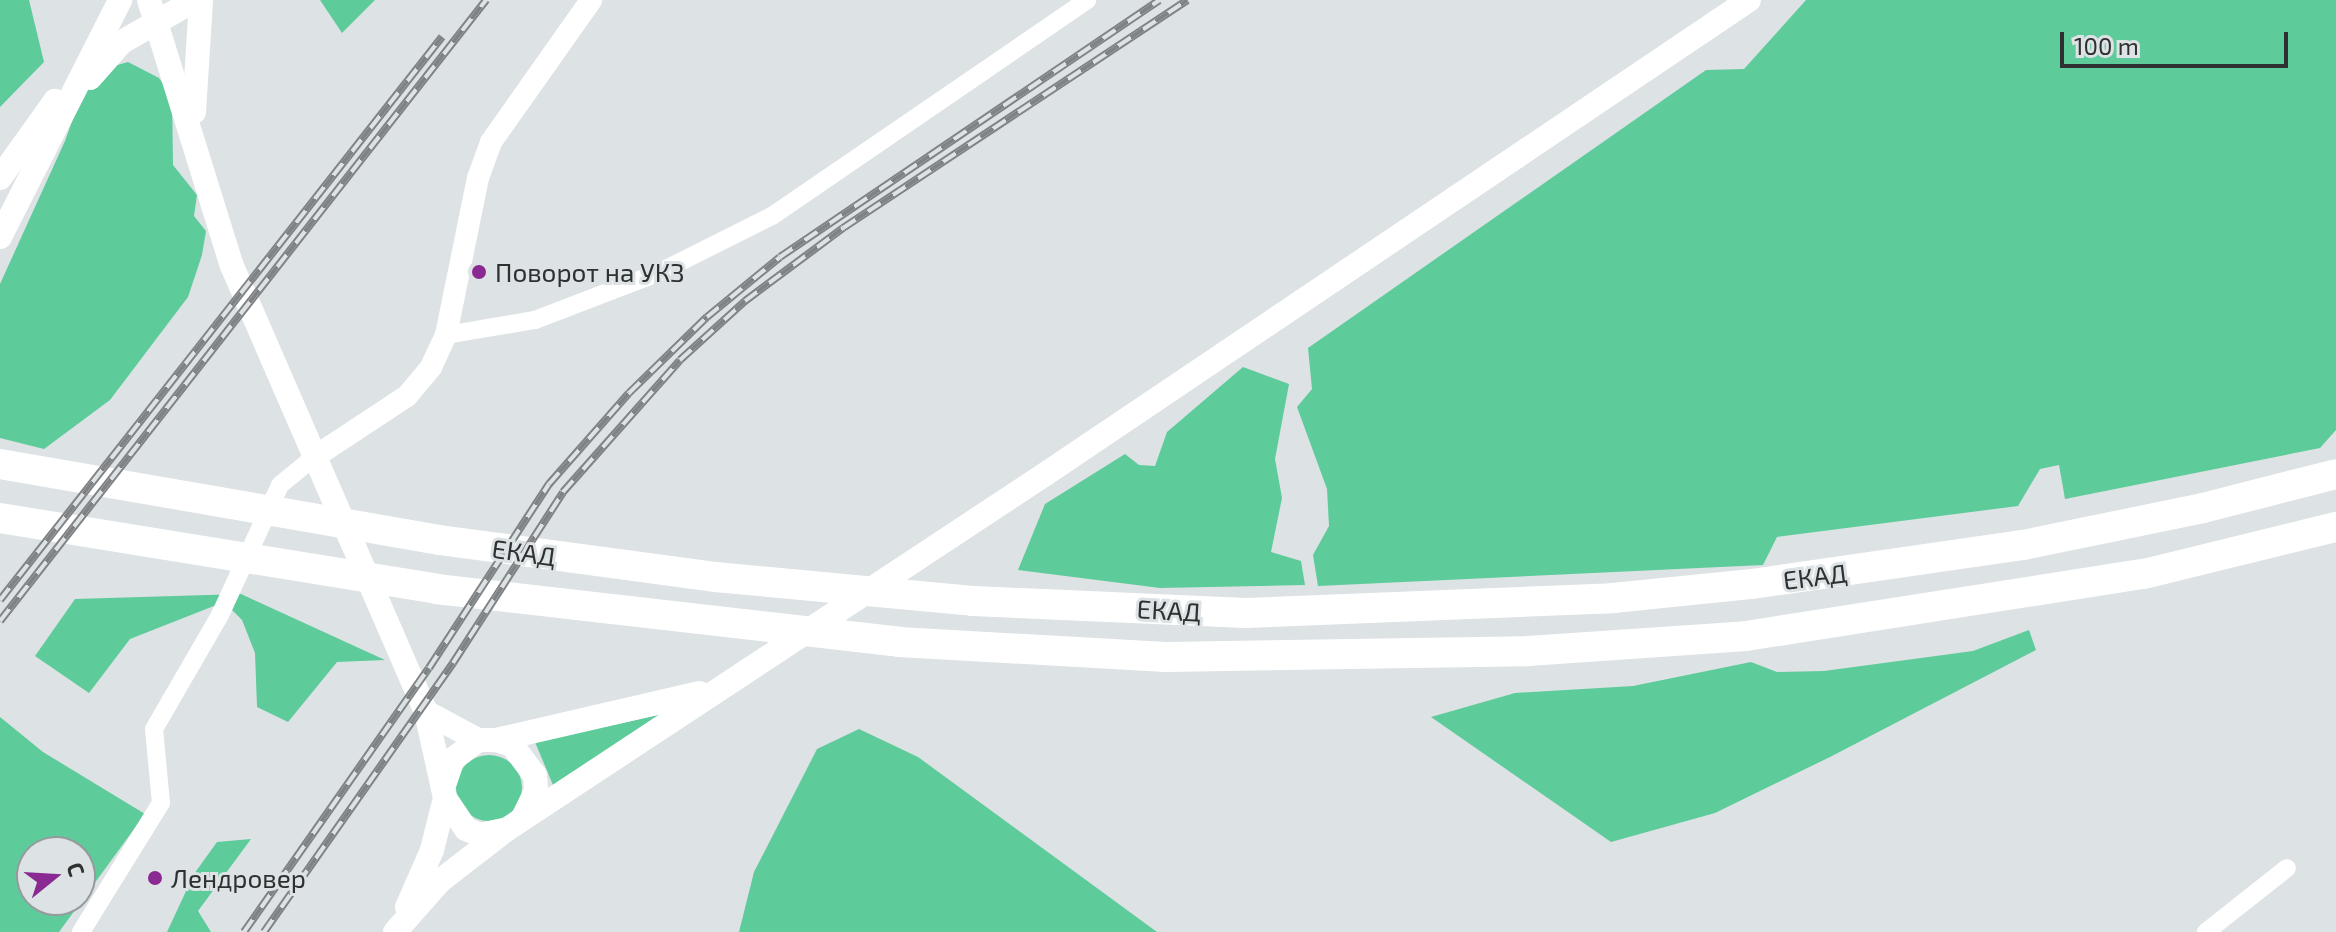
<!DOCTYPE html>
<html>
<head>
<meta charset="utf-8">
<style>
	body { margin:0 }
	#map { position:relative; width:2336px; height:932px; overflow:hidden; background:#dde2e5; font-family:"Exo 2",sans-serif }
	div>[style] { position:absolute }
	.green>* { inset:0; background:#5ecb9b }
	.round { border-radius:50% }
	.minor>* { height:18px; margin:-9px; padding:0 9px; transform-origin:9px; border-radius:9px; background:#fff }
	.tertiary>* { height:22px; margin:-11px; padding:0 11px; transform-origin:11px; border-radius:11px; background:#fff }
	.secondary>* { height:24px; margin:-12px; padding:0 12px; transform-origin:12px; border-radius:12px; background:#fff }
	.trunk>* { height:30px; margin:-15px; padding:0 15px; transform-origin:15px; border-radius:15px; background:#fff }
	.rail>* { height:8px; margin-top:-4px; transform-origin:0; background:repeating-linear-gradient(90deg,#dde2e5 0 15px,#808385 0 30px); box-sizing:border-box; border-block:2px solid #808385 }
	.dots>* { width:22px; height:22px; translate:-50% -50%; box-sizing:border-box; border:4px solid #dde2e5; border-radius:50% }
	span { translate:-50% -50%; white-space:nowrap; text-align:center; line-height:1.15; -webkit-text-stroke:6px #dde2e5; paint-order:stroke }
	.poi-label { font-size:26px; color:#2e3031 }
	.left { translate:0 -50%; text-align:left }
	.street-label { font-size:26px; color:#2e3031 }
	.north { position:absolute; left:16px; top:836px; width:80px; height:80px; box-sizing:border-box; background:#dde2e5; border:2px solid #979b9d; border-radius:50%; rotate:72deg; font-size:22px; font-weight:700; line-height:32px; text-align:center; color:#2e3031 }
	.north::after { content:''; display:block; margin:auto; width:28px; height:36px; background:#8b2992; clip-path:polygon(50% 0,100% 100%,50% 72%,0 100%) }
	.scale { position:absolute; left:2060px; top:32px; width:228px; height:36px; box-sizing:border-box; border:4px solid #2e3031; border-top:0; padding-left:10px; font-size:24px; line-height:28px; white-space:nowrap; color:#2e3031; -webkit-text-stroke:6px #dde2e5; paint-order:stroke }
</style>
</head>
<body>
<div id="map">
	<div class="green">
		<i style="clip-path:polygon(0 0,29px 0,44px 62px,0 107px)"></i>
		<i style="clip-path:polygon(320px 0,375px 0,342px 33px)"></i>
		<i style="clip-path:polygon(1806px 0,2336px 0,2336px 430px,2320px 448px,2065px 499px,2059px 465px,2040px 469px,2018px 506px,1777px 537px,1763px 565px,1318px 586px,1313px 555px,1329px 526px,1327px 489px,1297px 407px,1312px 389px,1308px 348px,1706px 70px,1744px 69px)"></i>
		<i style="clip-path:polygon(128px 62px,159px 78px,172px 96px,173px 165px,197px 195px,194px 216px,206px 231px,202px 255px,188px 297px,110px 400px,44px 449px,0 438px,0 284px,65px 141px,82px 93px,107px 68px)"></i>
		<i style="clip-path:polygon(1243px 367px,1289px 384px,1275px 459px,1282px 498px,1271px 552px,1301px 561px,1305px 585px,1160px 588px,1018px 570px,1045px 504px,1125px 454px,1139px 465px,1155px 466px,1167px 432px)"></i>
		<i style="clip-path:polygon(241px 594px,385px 660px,337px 662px,288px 722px,257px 707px,255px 653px,242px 620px,224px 602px,130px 639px,89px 693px,35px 656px,75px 599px)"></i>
		<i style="clip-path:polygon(2029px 630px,2036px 650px,1830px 757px,1715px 813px,1611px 842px,1431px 717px,1515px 693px,1633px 686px,1751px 662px,1777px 672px,1824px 671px,1973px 651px)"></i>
		<i style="clip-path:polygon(663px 714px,553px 785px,535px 742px)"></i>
		<i style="clip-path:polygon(evenodd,0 717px,43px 752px,145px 814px,59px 932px,0 932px,0 717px,32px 852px,80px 852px,80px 900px,32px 900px,32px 852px)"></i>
		<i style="clip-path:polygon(859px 729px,918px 757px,1157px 932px,739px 932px,754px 872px,817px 749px)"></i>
		<i class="round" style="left:456px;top:755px;width:66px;height:66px"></i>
		<i style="clip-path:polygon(251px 839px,198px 911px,211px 932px,167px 932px,194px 874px,217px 842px)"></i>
	</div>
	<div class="minor">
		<i style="left:446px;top:335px;width:90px;rotate:-9.6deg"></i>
		<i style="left:535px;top:320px;width:134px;rotate:-21deg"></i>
		<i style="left:660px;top:272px;width:125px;rotate:-26.6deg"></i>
		<i style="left:772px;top:216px;width:382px;rotate:-34.4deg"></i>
		<i style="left:81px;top:932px;width:152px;rotate:-58.2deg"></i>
		<i style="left:161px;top:803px;width:74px;rotate:-95.4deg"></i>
		<i style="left:154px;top:729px;width:132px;rotate:-59.9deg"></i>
		<i style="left:220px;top:615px;width:143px;rotate:-65.2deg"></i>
		<i style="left:280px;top:485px;width:43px;rotate:-39.3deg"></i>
		<i style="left:2206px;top:932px;width:103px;rotate:-38.3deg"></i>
	</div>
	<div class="tertiary">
		<i style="left:313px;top:458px;width:113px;rotate:-33.4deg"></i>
		<i style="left:407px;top:396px;width:38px;rotate:-50deg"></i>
		<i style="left:431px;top:367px;width:35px;rotate:-65deg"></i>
		<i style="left:446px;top:335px;width:160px;rotate:-78.5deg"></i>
		<i style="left:478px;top:178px;width:38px;rotate:-70deg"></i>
		<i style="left:491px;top:142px;width:174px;rotate:-54.8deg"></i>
	</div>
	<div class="secondary">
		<i style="left:149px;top:0;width:279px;rotate:72.7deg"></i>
		<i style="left:232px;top:266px;width:486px;rotate:66.5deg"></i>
		<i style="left:426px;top:712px;width:88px;rotate:77.5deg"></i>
		<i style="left:445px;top:798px;width:37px;rotate:56deg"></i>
		<i style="left:466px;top:829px;width:15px;rotate:23deg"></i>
		<i style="left:480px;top:835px;width:25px;rotate:-12deg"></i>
		<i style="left:90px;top:78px;width:48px;rotate:-48.4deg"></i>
		<i style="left:122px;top:42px;width:84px;rotate:-29.9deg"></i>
		<i style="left:194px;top:112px;width:112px;rotate:-86.4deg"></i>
		<i style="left:0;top:178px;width:95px;rotate:-54.5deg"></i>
		<i style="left:0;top:237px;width:266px;rotate:-63.1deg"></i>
		<i style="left:426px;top:712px;width:59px;rotate:28.3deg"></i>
		<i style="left:478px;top:740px;width:18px"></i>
		<i style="left:496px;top:740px;width:209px;rotate:-13deg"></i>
		<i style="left:496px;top:740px;width:17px;rotate:17deg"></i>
		<i style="left:512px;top:745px;width:38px;rotate:53deg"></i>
		<i style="left:535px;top:775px;width:16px;rotate:86deg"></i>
		<i style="left:536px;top:791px;width:30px;rotate:116deg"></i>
		<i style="left:443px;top:788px;width:31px;rotate:-71deg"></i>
		<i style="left:453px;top:759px;width:31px;rotate:-37deg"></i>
		<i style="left:407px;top:907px;width:62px;rotate:-66.3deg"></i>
		<i style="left:432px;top:850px;width:54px;rotate:-76deg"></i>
		<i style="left:395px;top:932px;width:68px;rotate:-48.6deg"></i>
		<i style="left:440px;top:881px;width:83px;rotate:-37.7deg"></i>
		<i style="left:506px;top:830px;width:645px;rotate:-33.42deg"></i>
		<i style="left:1044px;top:475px;width:850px;rotate:-33.97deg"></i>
	</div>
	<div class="trunk">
		<i style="left:0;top:464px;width:446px;rotate:9.8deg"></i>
		<i style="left:439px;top:540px;width:278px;rotate:7.6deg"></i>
		<i style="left:715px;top:577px;width:259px;rotate:5.3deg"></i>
		<i style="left:973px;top:601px;width:273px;rotate:2.5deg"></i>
		<i style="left:1246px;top:613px;width:367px;rotate:-2.3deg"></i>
		<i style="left:1613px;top:598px;width:140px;rotate:-5.8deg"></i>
		<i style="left:1752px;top:584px;width:274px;rotate:-8.2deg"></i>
		<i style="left:2023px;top:545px;width:184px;rotate:-11.6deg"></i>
		<i style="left:2203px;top:508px;width:137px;rotate:-14.3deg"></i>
		<i style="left:0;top:518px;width:442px;rotate:9.2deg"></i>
		<i style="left:436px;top:589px;width:466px;rotate:6.5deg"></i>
		<i style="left:899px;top:642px;width:267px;rotate:3.2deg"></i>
		<i style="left:1166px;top:657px;width:362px;rotate:-0.9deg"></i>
		<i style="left:1528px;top:651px;width:219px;rotate:-3.9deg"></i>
		<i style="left:1746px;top:636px;width:403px;rotate:-8.9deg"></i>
		<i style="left:2144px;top:574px;width:198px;rotate:-13.8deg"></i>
	</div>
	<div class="rail">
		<i style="left:0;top:600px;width:716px;rotate:-51.87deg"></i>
		<i style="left:0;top:621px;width:789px;rotate:-51.95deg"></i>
		<i style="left:244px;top:932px;width:322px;rotate:-55deg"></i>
		<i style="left:429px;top:668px;width:220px;rotate:-56.9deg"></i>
		<i style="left:549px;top:484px;width:121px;rotate:-48.7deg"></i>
		<i style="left:629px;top:393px;width:109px;rotate:-44.3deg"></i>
		<i style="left:707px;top:317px;width:94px;rotate:-39.4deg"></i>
		<i style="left:780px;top:257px;width:458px;rotate:-34.1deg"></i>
		<i style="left:264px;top:932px;width:329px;rotate:-54.9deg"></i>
		<i style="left:453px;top:663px;width:203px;rotate:-57.2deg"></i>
		<i style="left:563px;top:492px;width:176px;rotate:-48.4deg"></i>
		<i style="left:680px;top:360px;width:88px;rotate:-42.2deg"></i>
		<i style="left:745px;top:301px;width:122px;rotate:-36.7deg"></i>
		<i style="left:843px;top:228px;width:413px;rotate:-33.5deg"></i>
	</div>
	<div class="dots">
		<i style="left:479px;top:272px;background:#8b2992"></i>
		<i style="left:155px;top:878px;background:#8b2992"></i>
	</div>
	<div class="poi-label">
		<span class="left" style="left:495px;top:272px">Поворот на УКЗ</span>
		<span class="left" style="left:171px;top:878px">Лендровер</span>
	</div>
	<div class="street-label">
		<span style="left:524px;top:552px;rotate:8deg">ЕКАД</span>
		<span style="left:1815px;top:576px;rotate:-7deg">ЕКАД</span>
		<span style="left:1169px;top:610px;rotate:3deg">ЕКАД</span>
	</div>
	<div class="north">С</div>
	<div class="scale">100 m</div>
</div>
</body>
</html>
